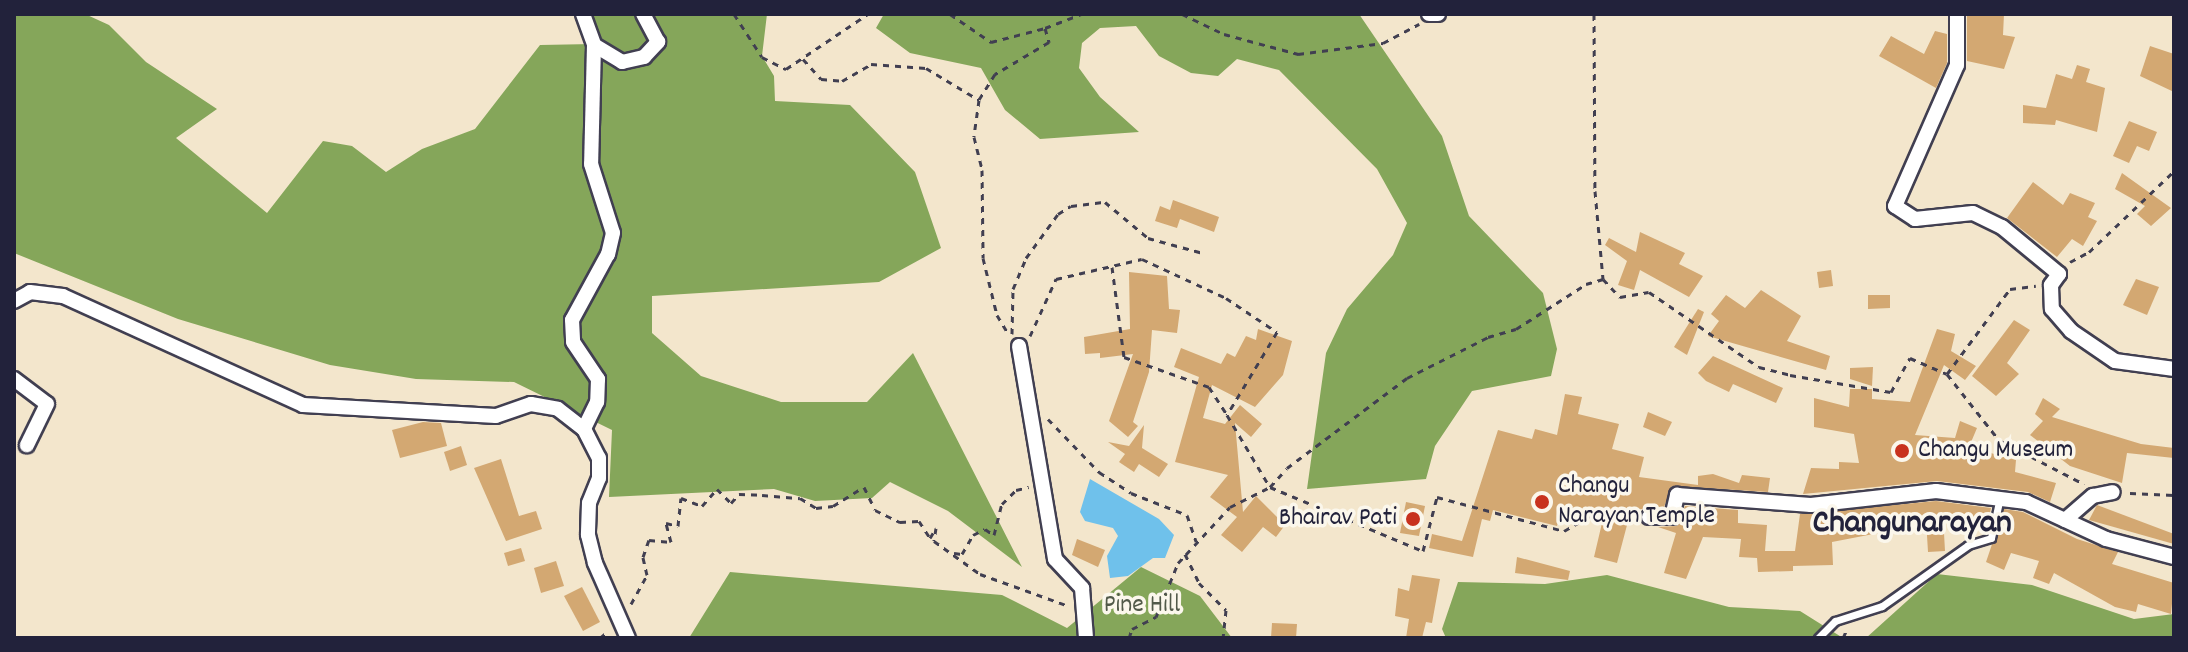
<!DOCTYPE html>
<html>
<head>
<meta charset="utf-8">
<style>
	body { margin:0 }
	#map { position:relative; width:2188px; height:652px; overflow:hidden; background:#f3e6cc; font-family:Dekko,sans-serif }
	div>[style] { position:absolute }
	.forest>* { inset:0; background:#85a65a }
	.water>* { inset:0; background:#6fc1eb }
	.building>* { inset:0; background:#d3a872 }
	.path>* { height:3px; margin-top:-1.5px; transform-origin:0; background:repeating-linear-gradient(90deg,#413f51 0 6px,transparent 0 12px) }
	.roads { filter:drop-shadow(2px 0 #413f51) drop-shadow(-2px 0 #413f51) drop-shadow(0 2px #413f51) drop-shadow(0 -2px #413f51) }
	.lane>* { height:7px; margin:-3.5px; padding:0 3.5px; transform-origin:3.5px; border-radius:3.5px; background:#fff }
	.street>* { height:14px; margin:-7px; padding:0 7px; transform-origin:7px; border-radius:7px; background:#fff }
	.dots>* { width:22px; height:22px; translate:-50% -50%; box-sizing:border-box; border:4px solid #fbf7ec; border-radius:50% }
	span { translate:-50% -50%; white-space:nowrap; text-align:center; line-height:1.15; -webkit-text-stroke:7px #fbf7ec; paint-order:stroke }
	.poi-label { font-size:26px; color:#22223b }
	.left { translate:0 -50%; text-align:left }
	.right { translate:-100% -50%; text-align:right }
	.park-label { font-size:26px; color:#515949 }
	.district-label { font-size:34px; color:#22223b; font-weight:700 }
	.frame { position:absolute; inset:0; border:16px solid #22223b; pointer-events:none }
</style>
</head>
<body>
<div id="map">
	<div class="forest">
		<i style="clip-path:polygon(14px 14px,85px 14px,109px 25px,146px 62px,217px 109px,176px 138px,267px 213px,323px 141px,352px 146px,386px 172px,422px 149px,475px 129px,540px 45px,593px 44px,585px 14px,767px 14px,762px 56px,774px 76px,775px 101px,850px 105px,915px 172px,941px 248px,879px 282px,652px 296px,652px 333px,701px 376px,781px 402px,867px 402px,913px 353px,1022px 567px,948px 511px,890px 482px,872px 498px,815px 501px,774px 489px,609px 497px,612px 430px,514px 382px,416px 379px,330px 365px,178px 319px,14px 253px)"></i>
		<i style="clip-path:polygon(884px 14px,1359px 14px,1442px 136px,1469px 216px,1543px 293px,1557px 349px,1551px 376px,1472px 391px,1435px 446px,1426px 479px,1307px 489px,1326px 353px,1347px 309px,1393px 255px,1407px 223px,1377px 169px,1279px 70px,1237px 59px,1218px 76px,1191px 73px,1159px 56px,1136px 26px,1100px 28px,1082px 43px,1079px 68px,1100px 97px,1139px 132px,1040px 139px,1005px 110px,981px 68px,910px 53px,876px 28px)"></i>
		<i style="clip-path:polygon(1141px 567px,1200px 596px,1232px 638px,689px 638px,730px 572px,1002px 595px,1067px 628px)"></i>
		<i style="clip-path:polygon(1937px 574px,2032px 585px,2134px 619px,2174px 614px,2174px 638px,1866px 638px)"></i>
		<i style="clip-path:polygon(1607px 575px,1729px 607px,1800px 611px,1843px 638px,1446px 638px,1442px 629px,1458px 582px,1545px 584px)"></i>
	</div>
	<div class="water">
		<i style="clip-path:polygon(1090px 479px,1159px 519px,1174px 535px,1165px 558px,1153px 558px,1128px 576px,1110px 578px,1107px 556px,1118px 536px,1113px 528px,1085px 521px,1080px 512px)"></i>
	</div>
	<div class="building">
		<i style="clip-path:polygon(1967px 14px,2004px 14px,2003px 35px,2015px 37px,2004px 69px,1967px 61px)"></i>
		<i style="clip-path:polygon(1935px 31px,1947px 34px,1947px 63px,1936px 88px,1879px 56px,1891px 36px,1924px 54px)"></i>
		<i style="clip-path:polygon(2150px 46px,2174px 54px,2174px 92px,2140px 76px)"></i>
		<i style="clip-path:polygon(2077px 65px,2090px 69px,2086px 82px,2105px 88px,2097px 132px,2056px 120px,2055px 125px,2023px 123px,2023px 105px,2046px 108px,2056px 74px,2072px 79px)"></i>
		<i style="clip-path:polygon(2129px 121px,2157px 132px,2149px 151px,2137px 146px,2129px 163px,2113px 156px)"></i>
		<i style="clip-path:polygon(2122px 173px,2171px 208px,2151px 226px,2137px 214px,2145px 206px,2115px 189px)"></i>
		<i style="clip-path:polygon(2033px 182px,2063px 205px,2070px 193px,2095px 203px,2088px 217px,2097px 221px,2083px 246px,2072px 239px,2057px 257px,2007px 218px)"></i>
		<i style="clip-path:polygon(1173px 200px,1219px 217px,1214px 232px,1180px 219px,1177px 228px,1155px 221px,1160px 206px,1170px 210px)"></i>
		<i style="clip-path:polygon(1640px 232px,1685px 253px,1679px 264px,1703px 276px,1689px 297px,1640px 270px,1634px 290px,1618px 285px,1627px 261px,1605px 245px,1609px 238px,1636px 252px)"></i>
		<i style="clip-path:polygon(1831px 270px,1833px 286px,1819px 288px,1817px 272px)"></i>
		<i style="clip-path:polygon(1129px 272px,1167px 276px,1169px 309px,1180px 310px,1177px 333px,1152px 330px,1149px 372px,1133px 422px,1138px 426px,1128px 437px,1109px 421px,1133px 354px,1100px 358px,1100px 353px,1085px 354px,1084px 337px,1130px 329px)"></i>
		<i style="clip-path:polygon(2136px 279px,2159px 287px,2147px 315px,2123px 305px)"></i>
		<i style="clip-path:polygon(1761px 290px,1801px 316px,1787px 341px,1830px 356px,1826px 370px,1708px 336px,1719px 321px,1711px 314px,1726px 295px,1745px 308px)"></i>
		<i style="clip-path:polygon(1868px 295px,1890px 295px,1890px 308px,1868px 309px)"></i>
		<i style="clip-path:polygon(1698px 309px,1704px 312px,1687px 355px,1674px 347px)"></i>
		<i style="clip-path:polygon(2014px 320px,2030px 330px,2007px 363px,2019px 374px,1996px 396px,1972px 376px)"></i>
		<i style="clip-path:polygon(1258px 329px,1292px 341px,1283px 375px,1255px 407px,1212px 385px,1203px 418px,1225px 424px,1240px 405px,1262px 424px,1251px 437px,1235px 423px,1243px 512px,1256px 496px,1285px 525px,1276px 537px,1263px 527px,1242px 552px,1221px 535px,1237px 517px,1210px 497px,1228px 475px,1175px 462px,1199px 377px,1174px 367px,1181px 348px,1221px 364px,1227px 353px,1235px 357px,1246px 336px,1256px 340px)"></i>
		<i style="clip-path:polygon(1937px 329px,1955px 334px,1951px 351px,1976px 366px,1965px 380px,1944px 365px,1915px 435px,1955px 438px,1960px 421px,1977px 428px,1969px 447px,2016px 460px,2015px 472px,2056px 483px,2050px 502px,2028px 492px,1937px 481px,1803px 494px,1811px 468px,1839px 469px,1839px 462px,1859px 463px,1854px 434px,1814px 427px,1814px 398px,1849px 407px,1850px 389px,1872px 389px,1872px 399px,1910px 402px)"></i>
		<i style="clip-path:polygon(1713px 356px,1783px 388px,1776px 403px,1733px 384px,1729px 392px,1706px 381px,1698px 373px)"></i>
		<i style="clip-path:polygon(1873px 367px,1872px 386px,1850px 379px,1850px 368px)"></i>
		<i style="clip-path:polygon(1565px 394px,1582px 397px,1578px 414px,1619px 424px,1612px 449px,1644px 457px,1639px 477px,1698px 485px,1698px 476px,1713px 474px,1739px 483px,1742px 475px,1770px 478px,1768px 492px,1672px 486px,1664px 507px,1631px 510px,1617px 563px,1594px 557px,1602px 523px,1562px 509px,1557px 526px,1493px 510px,1490px 521px,1482px 519px,1473px 557px,1429px 548px,1432px 534px,1462px 541px,1498px 430px,1532px 439px,1535px 429px,1557px 435px)"></i>
		<i style="clip-path:polygon(2043px 398px,2060px 409px,2052px 417px,2141px 444px,2174px 448px,2174px 458px,2127px 453px,2122px 483px,2070px 466px,2030px 435px,2043px 421px,2035px 414px)"></i>
		<i style="clip-path:polygon(1648px 412px,1672px 422px,1665px 436px,1643px 427px)"></i>
		<i style="clip-path:polygon(423px 422px,441px 423px,447px 446px,400px 458px,392px 430px)"></i>
		<i style="clip-path:polygon(1144px 425px,1142px 448px,1168px 464px,1159px 477px,1139px 464px,1134px 472px,1119px 462px,1125px 454px,1108px 442px,1129px 446px)"></i>
		<i style="clip-path:polygon(461px 446px,467px 465px,450px 471px,444px 452px)"></i>
		<i style="clip-path:polygon(501px 459px,519px 516px,536px 511px,542px 529px,506px 541px,474px 468px)"></i>
		<i style="clip-path:polygon(1936px 501px,1991px 508px,1989px 518px,1943px 515px,1945px 551px,1928px 552px,1926px 519px,1888px 521px,1889px 531px,1832px 542px,1833px 565px,1793px 566px,1793px 571px,1758px 572px,1757px 558px,1739px 557px,1741px 539px,1703px 537px,1686px 579px,1664px 573px,1676px 533px,1658px 527px,1677px 526px,1685px 506px,1738px 510px,1738px 523px,1767px 525px,1765px 551px,1795px 551px,1800px 514px)"></i>
		<i style="clip-path:polygon(1406px 502px,1425px 506px,1419px 536px,1400px 533px)"></i>
		<i style="clip-path:polygon(2097px 505px,2174px 534px,2174px 544px,2089px 520px)"></i>
		<i style="clip-path:polygon(2004px 509px,2023px 512px,2077px 539px,2118px 552px,2112px 564px,2174px 583px,2171px 614px,2138px 604px,2136px 612px,2115px 607px,2054px 573px,2049px 584px,2033px 578px,2039px 561px,2011px 553px,2004px 570px,1986px 562px)"></i>
		<i style="clip-path:polygon(1077px 539px,1105px 550px,1098px 567px,1072px 555px)"></i>
		<i style="clip-path:polygon(521px 548px,525px 561px,508px 566px,504px 553px)"></i>
		<i style="clip-path:polygon(1517px 557px,1570px 571px,1568px 580px,1515px 573px)"></i>
		<i style="clip-path:polygon(556px 561px,564px 586px,541px 593px,534px 568px)"></i>
		<i style="clip-path:polygon(1412px 575px,1440px 579px,1432px 623px,1426px 622px,1422px 638px,1406px 638px,1409px 619px,1395px 616px,1398px 588px,1409px 591px)"></i>
		<i style="clip-path:polygon(582px 587px,600px 622px,583px 631px,564px 596px)"></i>
		<i style="clip-path:polygon(1272px 623px,1297px 624px,1296px 638px,1271px 638px)"></i>
	</div>
	<div class="path">
		<i style="left:734px;top:14px;width:51px;rotate:56.9deg"></i>
		<i style="left:762px;top:57px;width:27px;rotate:27deg"></i>
		<i style="left:786px;top:69px;width:99px;rotate:-33.9deg"></i>
		<i style="left:868px;top:14px;width:10px"></i>
		<i style="left:950px;top:14px;width:50px;rotate:34.3deg"></i>
		<i style="left:991px;top:42px;width:56px;rotate:-14.5deg"></i>
		<i style="left:1045px;top:28px;width:15px;rotate:74deg"></i>
		<i style="left:1049px;top:42px;width:63px;rotate:149.3deg"></i>
		<i style="left:995px;top:74px;width:31px;rotate:122deg"></i>
		<i style="left:1182px;top:14px;width:47px;rotate:25.5deg"></i>
		<i style="left:1224px;top:34px;width:77px;rotate:15.1deg"></i>
		<i style="left:1298px;top:54px;width:86px;rotate:-7.4deg"></i>
		<i style="left:1383px;top:43px;width:41px;rotate:-27.8deg"></i>
		<i style="left:1594px;top:14px;width:177px;rotate:89.7deg"></i>
		<i style="left:1595px;top:191px;width:88px;rotate:84.8deg"></i>
		<i style="left:1045px;top:28px;width:40px;rotate:-21deg"></i>
		<i style="left:803px;top:59px;width:27px;rotate:48deg"></i>
		<i style="left:821px;top:79px;width:21px;rotate:5deg"></i>
		<i style="left:842px;top:81px;width:34px;rotate:-30deg"></i>
		<i style="left:871px;top:64px;width:55px;rotate:4.2deg"></i>
		<i style="left:926px;top:68px;width:62px;rotate:31.1deg"></i>
		<i style="left:979px;top:100px;width:37px;rotate:98deg"></i>
		<i style="left:974px;top:137px;width:34px;rotate:76deg"></i>
		<i style="left:982px;top:170px;width:88px;rotate:89.3deg"></i>
		<i style="left:983px;top:258px;width:59px;rotate:76.2deg"></i>
		<i style="left:997px;top:315px;width:21px;rotate:59deg"></i>
		<i style="left:2070px;top:262px;width:21px;rotate:-28deg"></i>
		<i style="left:2089px;top:252px;width:117px;rotate:-43.6deg"></i>
		<i style="left:1112px;top:267px;width:91px;rotate:82.4deg"></i>
		<i style="left:1124px;top:357px;width:90px;rotate:19.4deg"></i>
		<i style="left:1209px;top:387px;width:33px;rotate:57deg"></i>
		<i style="left:1012px;top:334px;width:45px;rotate:-88.7deg"></i>
		<i style="left:1013px;top:289px;width:34px;rotate:-67deg"></i>
		<i style="left:1026px;top:258px;width:54px;rotate:-54deg"></i>
		<i style="left:1058px;top:214px;width:15px;rotate:-32deg"></i>
		<i style="left:1071px;top:206px;width:34px;rotate:-7deg"></i>
		<i style="left:1105px;top:202px;width:56px;rotate:39.9deg"></i>
		<i style="left:1148px;top:238px;width:57px;rotate:15.3deg"></i>
		<i style="left:1030px;top:336px;width:63px;rotate:-65.5deg"></i>
		<i style="left:1056px;top:279px;width:88px;rotate:-13.1deg"></i>
		<i style="left:1142px;top:259px;width:93px;rotate:24.9deg"></i>
		<i style="left:1226px;top:298px;width:61px;rotate:33.7deg"></i>
		<i style="left:1277px;top:332px;width:97px;rotate:121.1deg"></i>
		<i style="left:1227px;top:415px;width:84px;rotate:59.2deg"></i>
		<i style="left:1947px;top:374px;width:106px;rotate:-53.5deg"></i>
		<i style="left:2010px;top:289px;width:26px;rotate:-7deg"></i>
		<i style="left:1048px;top:419px;width:74px;rotate:46.1deg"></i>
		<i style="left:1099px;top:472px;width:38px;rotate:33deg"></i>
		<i style="left:1131px;top:493px;width:60px;rotate:21.4deg"></i>
		<i style="left:1187px;top:515px;width:28px;rotate:71deg"></i>
		<i style="left:1270px;top:487px;width:166px;rotate:22.7deg"></i>
		<i style="left:1423px;top:551px;width:56px;rotate:-75.5deg"></i>
		<i style="left:1437px;top:497px;width:131px;rotate:15deg"></i>
		<i style="left:1564px;top:531px;width:46px;rotate:-29.9deg"></i>
		<i style="left:1604px;top:508px;width:32px;rotate:11deg"></i>
		<i style="left:2130px;top:493px;width:44px;rotate:2.6deg"></i>
		<i style="left:954px;top:553px;width:8px;rotate:7deg"></i>
		<i style="left:962px;top:554px;width:22px;rotate:-60deg"></i>
		<i style="left:973px;top:535px;width:13px;rotate:-27deg"></i>
		<i style="left:985px;top:529px;width:11px;rotate:34deg"></i>
		<i style="left:994px;top:535px;width:32px;rotate:-76deg"></i>
		<i style="left:1002px;top:504px;width:20px;rotate:-45deg"></i>
		<i style="left:1016px;top:490px;width:13px;rotate:-13deg"></i>
		<i style="left:1185px;top:554px;width:32px;rotate:64deg"></i>
		<i style="left:1199px;top:583px;width:38px;rotate:45deg"></i>
		<i style="left:1226px;top:610px;width:28px;rotate:96deg"></i>
		<i style="left:631px;top:604px;width:33px;rotate:-61deg"></i>
		<i style="left:647px;top:575px;width:18px;rotate:-103deg"></i>
		<i style="left:643px;top:557px;width:18px;rotate:-71deg"></i>
		<i style="left:649px;top:540px;width:22px;rotate:5deg"></i>
		<i style="left:671px;top:542px;width:20px;rotate:-105deg"></i>
		<i style="left:666px;top:523px;width:12px;rotate:14deg"></i>
		<i style="left:678px;top:526px;width:28px;rotate:-84deg"></i>
		<i style="left:681px;top:498px;width:22px;rotate:21deg"></i>
		<i style="left:702px;top:506px;width:23px;rotate:-49deg"></i>
		<i style="left:717px;top:489px;width:20px;rotate:45deg"></i>
		<i style="left:731px;top:503px;width:12px;rotate:-48deg"></i>
		<i style="left:739px;top:494px;width:23px;rotate:2deg"></i>
		<i style="left:762px;top:495px;width:38px;rotate:5deg"></i>
		<i style="left:800px;top:498px;width:19px;rotate:32deg"></i>
		<i style="left:816px;top:508px;width:17px;rotate:-7deg"></i>
		<i style="left:833px;top:506px;width:36px;rotate:-32deg"></i>
		<i style="left:864px;top:487px;width:25px;rotate:64deg"></i>
		<i style="left:875px;top:510px;width:28px;rotate:26deg"></i>
		<i style="left:900px;top:522px;width:19px;rotate:-3deg"></i>
		<i style="left:919px;top:521px;width:20px;rotate:57deg"></i>
		<i style="left:930px;top:538px;width:12px;rotate:-59deg"></i>
		<i style="left:936px;top:528px;width:13px;rotate:99deg"></i>
		<i style="left:934px;top:541px;width:57px;rotate:35.7deg"></i>
		<i style="left:980px;top:574px;width:91px;rotate:19.8deg"></i>
		<i style="left:600px;top:638px;width:11px;rotate:-41deg"></i>
		<i style="left:1129px;top:638px;width:9px;rotate:-72deg"></i>
		<i style="left:1132px;top:629px;width:27px;rotate:-27deg"></i>
		<i style="left:1156px;top:617px;width:58px;rotate:-67.8deg"></i>
		<i style="left:1178px;top:563px;width:76px;rotate:-47.1deg"></i>
		<i style="left:1230px;top:507px;width:45px;rotate:-26.6deg"></i>
		<i style="left:1270px;top:487px;width:25px;rotate:-48deg"></i>
		<i style="left:1287px;top:468px;width:150px;rotate:-36.9deg"></i>
		<i style="left:1407px;top:378px;width:91px;rotate:-26.8deg"></i>
		<i style="left:1488px;top:337px;width:29px;rotate:-16deg"></i>
		<i style="left:1516px;top:329px;width:83px;rotate:-32.7deg"></i>
		<i style="left:1586px;top:284px;width:18px;rotate:-16deg"></i>
		<i style="left:1603px;top:279px;width:25px;rotate:47deg"></i>
		<i style="left:1620px;top:297px;width:29px;rotate:-10deg"></i>
		<i style="left:1649px;top:292px;width:133px;rotate:34.3deg"></i>
		<i style="left:1759px;top:367px;width:32px;rotate:14deg"></i>
		<i style="left:1790px;top:375px;width:102px;rotate:9.6deg"></i>
		<i style="left:1891px;top:392px;width:39px;rotate:-61deg"></i>
		<i style="left:1910px;top:358px;width:40px;rotate:23.4deg"></i>
		<i style="left:1947px;top:374px;width:84px;rotate:51.8deg"></i>
		<i style="left:1999px;top:440px;width:96px;rotate:27.4deg"></i>
		<i style="left:1843px;top:638px;width:10px;rotate:-66deg"></i>
	</div>
	<div class="roads">
		<div class="lane">
			<i style="left:1818px;top:638px;width:24px;rotate:-45deg"></i>
			<i style="left:1835px;top:621px;width:49px;rotate:-17.7deg"></i>
			<i style="left:1882px;top:606px;width:105px;rotate:-35.3deg"></i>
			<i style="left:1968px;top:545px;width:24px;rotate:-17deg"></i>
			<i style="left:1991px;top:538px;width:42px;rotate:-77.6deg"></i>
		</div>
		<div class="street">
			<i style="left:583px;top:14px;width:33px;rotate:70deg"></i>
			<i style="left:594px;top:45px;width:119px;rotate:91.4deg"></i>
			<i style="left:591px;top:164px;width:72px;rotate:72.3deg"></i>
			<i style="left:613px;top:233px;width:22px;rotate:103deg"></i>
			<i style="left:608px;top:254px;width:75px;rotate:118.6deg"></i>
			<i style="left:572px;top:320px;width:22px;rotate:87deg"></i>
			<i style="left:573px;top:342px;width:45px;rotate:56deg"></i>
			<i style="left:598px;top:379px;width:23px;rotate:92deg"></i>
			<i style="left:597px;top:402px;width:30px;rotate:116deg"></i>
			<i style="left:1429px;top:14px;width:9px"></i>
			<i style="left:1957px;top:14px;width:51px;rotate:90deg"></i>
			<i style="left:1957px;top:65px;width:154px;rotate:113.7deg"></i>
			<i style="left:1895px;top:206px;width:24px;rotate:33deg"></i>
			<i style="left:1915px;top:219px;width:58px;rotate:-5.9deg"></i>
			<i style="left:1973px;top:213px;width:32px;rotate:26deg"></i>
			<i style="left:2002px;top:227px;width:74px;rotate:39.5deg"></i>
			<i style="left:2059px;top:274px;width:14px;rotate:126deg"></i>
			<i style="left:2051px;top:285px;width:24px;rotate:88deg"></i>
			<i style="left:2052px;top:309px;width:29px;rotate:49deg"></i>
			<i style="left:2071px;top:331px;width:53px;rotate:34.3deg"></i>
			<i style="left:2115px;top:361px;width:60px;rotate:7.7deg"></i>
			<i style="left:594px;top:45px;width:33px;rotate:31deg"></i>
			<i style="left:622px;top:62px;width:23px;rotate:-13deg"></i>
			<i style="left:644px;top:57px;width:21px;rotate:-47deg"></i>
			<i style="left:658px;top:42px;width:32px;rotate:-118deg"></i>
			<i style="left:14px;top:301px;width:18px;rotate:-29deg"></i>
			<i style="left:30px;top:292px;width:33px;rotate:7deg"></i>
			<i style="left:63px;top:296px;width:264px;rotate:24.4deg"></i>
			<i style="left:303px;top:405px;width:193px;rotate:3.3deg"></i>
			<i style="left:496px;top:416px;width:37px;rotate:-19deg"></i>
			<i style="left:531px;top:404px;width:27px;rotate:10deg"></i>
			<i style="left:558px;top:409px;width:33px;rotate:38deg"></i>
			<i style="left:584px;top:429px;width:33px;rotate:63deg"></i>
			<i style="left:599px;top:458px;width:20px;rotate:90deg"></i>
			<i style="left:599px;top:478px;width:27px;rotate:112deg"></i>
			<i style="left:589px;top:503px;width:32px;rotate:92deg"></i>
			<i style="left:588px;top:535px;width:29px;rotate:76deg"></i>
			<i style="left:595px;top:563px;width:82px;rotate:66.3deg"></i>
			<i style="left:1019px;top:346px;width:216px;rotate:80.4deg"></i>
			<i style="left:1055px;top:559px;width:40px;rotate:47deg"></i>
			<i style="left:1082px;top:588px;width:50px;rotate:85.4deg"></i>
			<i style="left:14px;top:379px;width:41px;rotate:37.1deg"></i>
			<i style="left:47px;top:404px;width:46px;rotate:116deg"></i>
			<i style="left:1649px;top:517px;width:23px"></i>
			<i style="left:1672px;top:517px;width:23px;rotate:-77deg"></i>
			<i style="left:1677px;top:495px;width:134px;rotate:4.3deg"></i>
			<i style="left:1811px;top:505px;width:126px;rotate:-6.4deg"></i>
			<i style="left:1936px;top:491px;width:91px;rotate:7deg"></i>
			<i style="left:2026px;top:502px;width:88px;rotate:24.8deg"></i>
			<i style="left:2106px;top:539px;width:70px;rotate:14.8deg"></i>
			<i style="left:2065px;top:520px;width:37px;rotate:-41deg"></i>
			<i style="left:2093px;top:496px;width:20px;rotate:-11deg"></i>
		</div>
	</div>
	<div class="dots">
		<i style="left:1902px;top:451px;background:#c8321e"></i>
		<i style="left:1542px;top:502px;background:#c8321e"></i>
		<i style="left:1413px;top:519px;background:#c8321e"></i>
	</div>
	<div class="poi-label">
		<span class="left" style="left:1918px;top:451px">Changu Museum</span>
		<span class="left" style="left:1558px;top:502px">Changu<br>Narayan Temple</span>
		<span class="right" style="left:1397px;top:519px">Bhairav Pati</span>
	</div>
	<div class="park-label">
		<span style="left:1142px;top:606px">Pine Hill</span>
	</div>
	<div class="district-label">
		<span style="left:1912px;top:525px">Changunarayan</span>
	</div>
	<div class="frame"></div>
</div>
</body>
</html>
